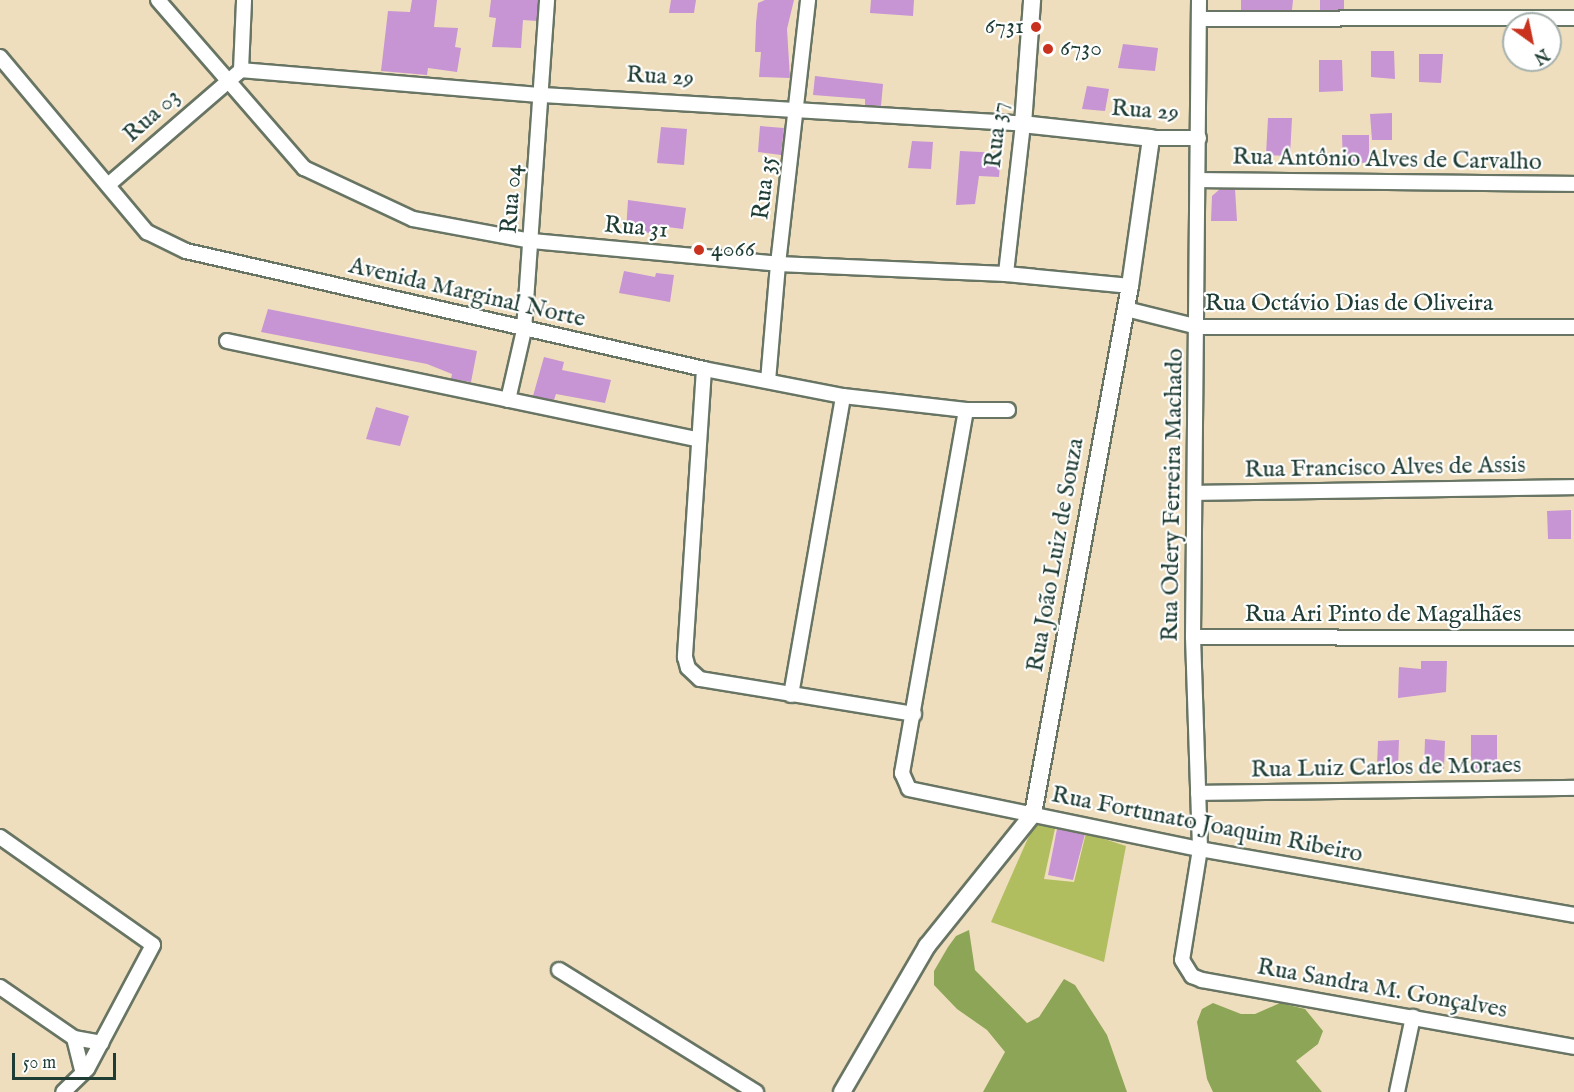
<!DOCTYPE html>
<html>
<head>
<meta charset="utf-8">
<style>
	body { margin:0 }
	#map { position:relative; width:1574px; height:1092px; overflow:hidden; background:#efdebd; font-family:"IM FELL English",serif }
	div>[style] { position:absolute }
	.green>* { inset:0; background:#b0be60 }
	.forest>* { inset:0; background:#8ca556 }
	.building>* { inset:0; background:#c794d4 }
	.roads { filter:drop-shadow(2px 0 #687564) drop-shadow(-2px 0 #687564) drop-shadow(0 2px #687564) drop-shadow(0 -2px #687564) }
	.minor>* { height:14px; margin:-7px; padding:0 7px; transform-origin:7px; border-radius:7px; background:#fff }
	.tertiary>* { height:16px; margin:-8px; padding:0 8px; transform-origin:8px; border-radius:8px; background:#fff }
	.dots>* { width:16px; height:16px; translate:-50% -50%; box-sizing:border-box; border:3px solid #fff; border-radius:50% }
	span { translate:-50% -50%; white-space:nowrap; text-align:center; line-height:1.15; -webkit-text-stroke:4.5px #fff; paint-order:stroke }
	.poi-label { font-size:24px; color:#1f3d34 }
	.right { translate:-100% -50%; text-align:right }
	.left { translate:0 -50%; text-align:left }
	.street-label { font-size:24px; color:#1f3d34 }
	.north { position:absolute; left:1502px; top:12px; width:60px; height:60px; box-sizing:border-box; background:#fff; border:2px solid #a5b1ae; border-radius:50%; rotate:147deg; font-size:16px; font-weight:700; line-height:24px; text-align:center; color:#1f3d34 }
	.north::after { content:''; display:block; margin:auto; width:21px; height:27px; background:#c8321e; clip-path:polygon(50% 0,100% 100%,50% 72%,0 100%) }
	.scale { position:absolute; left:12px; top:1053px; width:104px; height:27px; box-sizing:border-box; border:3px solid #1f3d34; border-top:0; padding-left:8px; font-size:18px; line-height:21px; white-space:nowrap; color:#1f3d34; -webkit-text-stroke:4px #fff; paint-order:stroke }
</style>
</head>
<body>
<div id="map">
	<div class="green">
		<i style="clip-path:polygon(1036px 820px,1056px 824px,1044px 879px,1074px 882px,1086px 833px,1126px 846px,1104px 962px,991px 922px)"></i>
	</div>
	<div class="forest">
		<i style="clip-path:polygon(969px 930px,975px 970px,1027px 1023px,1039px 1017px,1064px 979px,1075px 985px,1107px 1035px,1127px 1092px,983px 1092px,1005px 1052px,987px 1030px,957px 1009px,934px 985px,934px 971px,948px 947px,956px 936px)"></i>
		<i style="clip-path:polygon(1213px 1003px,1241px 1014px,1255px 1014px,1280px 1003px,1305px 1009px,1323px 1031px,1318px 1044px,1296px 1061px,1322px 1092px,1213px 1092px,1207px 1079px,1197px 1022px,1202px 1009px)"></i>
	</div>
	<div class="building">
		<i style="clip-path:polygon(412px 0,437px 0,434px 27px,458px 28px,455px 47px,461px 48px,457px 72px,428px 68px,427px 75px,381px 71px,388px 11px,410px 12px)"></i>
		<i style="clip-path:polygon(491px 0,538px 0,537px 21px,523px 20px,521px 48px,492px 47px,496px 18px,489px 17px)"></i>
		<i style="clip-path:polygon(671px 0,696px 0,694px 13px,669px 13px)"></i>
		<i style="clip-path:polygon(765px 0,794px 0,787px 29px,790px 78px,759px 77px,761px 52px,755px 52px,756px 23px,758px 3px)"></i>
		<i style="clip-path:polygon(871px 0,914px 0,913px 16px,870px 13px)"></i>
		<i style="clip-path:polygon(1241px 0,1293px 0,1292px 10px,1241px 10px)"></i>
		<i style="clip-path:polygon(1320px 0,1344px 0,1344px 10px,1320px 10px)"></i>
		<i style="clip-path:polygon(1123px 44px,1158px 48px,1155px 71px,1118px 68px)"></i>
		<i style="clip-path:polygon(1371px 51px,1394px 51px,1395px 79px,1371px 77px)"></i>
		<i style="clip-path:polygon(1419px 54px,1443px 54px,1441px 83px,1419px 82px)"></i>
		<i style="clip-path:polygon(1319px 60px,1342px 60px,1343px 91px,1319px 92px)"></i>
		<i style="clip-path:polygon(815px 76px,883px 84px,881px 106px,865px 105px,865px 99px,813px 95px)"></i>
		<i style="clip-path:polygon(1087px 86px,1109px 89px,1105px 111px,1082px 109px)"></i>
		<i style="clip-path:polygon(1392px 113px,1392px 140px,1372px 140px,1370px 114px)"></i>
		<i style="clip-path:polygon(1268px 118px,1292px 118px,1290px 156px,1266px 155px)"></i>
		<i style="clip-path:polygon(760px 126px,784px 128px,781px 155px,758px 152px)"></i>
		<i style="clip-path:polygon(661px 127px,687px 129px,684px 165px,657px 163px)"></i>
		<i style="clip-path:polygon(1342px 135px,1369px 135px,1369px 163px,1343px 162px)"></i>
		<i style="clip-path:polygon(912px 141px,933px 142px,931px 169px,908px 168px)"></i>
		<i style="clip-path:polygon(960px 151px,1001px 153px,999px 177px,979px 176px,975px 204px,956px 205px)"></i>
		<i style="clip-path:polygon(1220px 189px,1235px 189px,1237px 221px,1211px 221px,1212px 196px)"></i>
		<i style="clip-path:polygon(628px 200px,686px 208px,683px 229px,652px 225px,651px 233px,626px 231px)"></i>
		<i style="clip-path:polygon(624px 271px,655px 277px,656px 273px,674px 275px,670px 302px,619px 293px)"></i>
		<i style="clip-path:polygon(268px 309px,477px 351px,471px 382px,451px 379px,452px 374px,427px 364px,261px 332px)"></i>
		<i style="clip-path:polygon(544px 357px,564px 362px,562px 370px,611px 380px,605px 403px,556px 394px,554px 400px,533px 396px)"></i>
		<i style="clip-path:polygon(376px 407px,409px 416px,400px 446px,366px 439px)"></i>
		<i style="clip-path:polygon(1571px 510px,1571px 539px,1548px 539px,1547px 511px)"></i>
		<i style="clip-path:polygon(1421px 661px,1447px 661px,1446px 692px,1398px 698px,1399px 667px,1421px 669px)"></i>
		<i style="clip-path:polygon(1471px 735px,1497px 735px,1497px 770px,1471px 772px)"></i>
		<i style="clip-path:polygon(1425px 739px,1445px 741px,1444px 769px,1424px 769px)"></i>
		<i style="clip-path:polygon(1399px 740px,1398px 767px,1377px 767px,1378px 741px)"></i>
		<i style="clip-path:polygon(1057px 829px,1085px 834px,1073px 880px,1048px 875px)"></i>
	</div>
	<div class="roads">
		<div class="minor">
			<i style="left:158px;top:0;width:223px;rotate:49deg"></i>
			<i style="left:304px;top:168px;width:120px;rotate:25.1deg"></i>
			<i style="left:413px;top:219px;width:121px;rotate:10.5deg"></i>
			<i style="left:532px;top:241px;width:247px;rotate:5.3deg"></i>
			<i style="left:778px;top:264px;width:228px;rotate:2.5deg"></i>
			<i style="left:1006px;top:274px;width:125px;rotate:5.5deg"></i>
			<i style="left:1199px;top:0;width:637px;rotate:90.54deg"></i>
			<i style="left:1193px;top:637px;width:212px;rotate:88.1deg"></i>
			<i style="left:1200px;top:849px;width:112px;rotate:99.2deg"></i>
			<i style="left:1182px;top:960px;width:19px;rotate:58deg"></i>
			<i style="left:1192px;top:976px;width:11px;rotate:22deg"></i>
			<i style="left:1202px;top:980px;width:378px;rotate:10.2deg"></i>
			<i style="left:1199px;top:19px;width:375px;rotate:-0.2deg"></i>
			<i style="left:0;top:57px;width:229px;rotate:50deg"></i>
			<i style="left:147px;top:232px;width:43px;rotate:26deg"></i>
			<i style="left:186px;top:251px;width:531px;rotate:12.83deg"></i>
			<i style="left:704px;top:369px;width:142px;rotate:11deg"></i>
			<i style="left:843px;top:396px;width:124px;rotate:6.5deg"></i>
			<i style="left:966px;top:410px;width:42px"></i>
			<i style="left:241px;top:70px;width:70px;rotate:-87.5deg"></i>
			<i style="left:1151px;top:138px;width:48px"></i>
			<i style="left:1200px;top:180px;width:374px;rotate:0.6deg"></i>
			<i style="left:108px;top:185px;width:176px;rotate:-40.8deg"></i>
			<i style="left:241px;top:70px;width:301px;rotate:4.8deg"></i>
			<i style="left:541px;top:95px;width:483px;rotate:3.4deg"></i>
			<i style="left:1023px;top:124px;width:151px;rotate:96.5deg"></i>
			<i style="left:1126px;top:309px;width:74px;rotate:14deg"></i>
			<i style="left:1198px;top:327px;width:376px"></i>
			<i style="left:227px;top:341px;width:482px;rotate:11.8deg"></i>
			<i style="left:704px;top:369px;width:289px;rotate:93.8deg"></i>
			<i style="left:685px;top:657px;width:11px;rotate:75deg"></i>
			<i style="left:688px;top:668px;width:16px;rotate:43deg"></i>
			<i style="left:700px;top:679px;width:217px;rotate:9.3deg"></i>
			<i style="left:768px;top:381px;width:117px;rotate:-85.1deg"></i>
			<i style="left:778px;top:264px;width:266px;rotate:-83.5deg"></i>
			<i style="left:508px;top:400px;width:72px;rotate:-77.1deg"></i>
			<i style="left:524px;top:330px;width:331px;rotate:-86deg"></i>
			<i style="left:966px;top:410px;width:369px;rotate:100deg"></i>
			<i style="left:902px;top:773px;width:17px;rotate:66deg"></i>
			<i style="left:909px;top:789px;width:297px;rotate:11.7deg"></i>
			<i style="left:1200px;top:849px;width:380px;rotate:10deg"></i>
			<i style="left:1196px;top:493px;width:378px;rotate:-0.9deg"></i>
			<i style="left:1193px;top:637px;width:381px;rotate:0.2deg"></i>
			<i style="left:791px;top:695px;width:303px;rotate:-80.1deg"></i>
			<i style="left:1198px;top:793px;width:376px;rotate:-0.8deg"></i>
			<i style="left:0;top:837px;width:187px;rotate:35.2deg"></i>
			<i style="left:153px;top:945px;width:140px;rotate:118deg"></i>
			<i style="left:87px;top:1069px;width:33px;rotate:136deg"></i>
			<i style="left:559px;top:970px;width:232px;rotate:31.8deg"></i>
			<i style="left:0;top:987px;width:90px;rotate:34.6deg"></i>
			<i style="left:74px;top:1038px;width:28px;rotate:10deg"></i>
			<i style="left:74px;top:1038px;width:36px;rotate:76deg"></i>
			<i style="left:1397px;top:1092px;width:77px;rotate:-78deg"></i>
		</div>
		<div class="tertiary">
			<i style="left:842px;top:1092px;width:169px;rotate:-59.8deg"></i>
			<i style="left:927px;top:946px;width:169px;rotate:-51.2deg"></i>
			<i style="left:1033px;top:814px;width:537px;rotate:-79.59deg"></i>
			<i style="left:1130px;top:286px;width:149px;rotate:-81.9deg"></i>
			<i style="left:1151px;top:138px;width:129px;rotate:-173.8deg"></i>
			<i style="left:1023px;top:124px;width:124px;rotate:-85.8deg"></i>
		</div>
	</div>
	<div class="dots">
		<i style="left:1036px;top:27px;background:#c8321e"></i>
		<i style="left:1048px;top:49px;background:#c8321e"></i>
		<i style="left:699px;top:250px;background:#c8321e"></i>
	</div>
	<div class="poi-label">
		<span class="right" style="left:1024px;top:27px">6731</span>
		<span class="left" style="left:1060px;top:49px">6730</span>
		<span class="left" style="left:711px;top:250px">4066</span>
	</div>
	<div class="street-label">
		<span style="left:660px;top:77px;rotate:3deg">Rua 29</span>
		<span style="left:1145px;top:111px;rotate:4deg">Rua 29</span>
		<span style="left:152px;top:116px;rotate:-42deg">Rua 03</span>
		<span style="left:997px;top:135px;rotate:-84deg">Rua 37</span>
		<span style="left:1387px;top:160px;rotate:1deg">Rua Antônio Alves de Carvalho</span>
		<span style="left:765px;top:188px;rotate:-83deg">Rua 35</span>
		<span style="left:512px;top:199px;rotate:-86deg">Rua 04</span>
		<span style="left:636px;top:228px;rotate:5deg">Rua 31</span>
		<span style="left:467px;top:293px;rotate:13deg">Avenida Marginal Norte</span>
		<span style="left:1349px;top:304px">Rua Octávio Dias de Oliveira</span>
		<span style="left:1385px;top:468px;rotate:-1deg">Rua Francisco Alves de Assis</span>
		<span style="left:1173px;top:495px;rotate:-89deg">Rua Odery Ferreira Machado</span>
		<span style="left:1056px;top:555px;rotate:-80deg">Rua João Luiz de Souza</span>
		<span style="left:1383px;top:615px">Rua Ari Pinto de Magalhães</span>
		<span style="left:1386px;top:768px;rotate:-1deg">Rua Luiz Carlos de Moraes</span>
		<span style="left:1207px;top:825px;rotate:11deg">Rua Fortunato Joaquim Ribeiro</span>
		<span style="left:1382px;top:989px;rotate:10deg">Rua Sandra M. Gonçalves</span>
	</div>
	<div class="north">N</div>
	<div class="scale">50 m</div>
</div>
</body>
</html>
